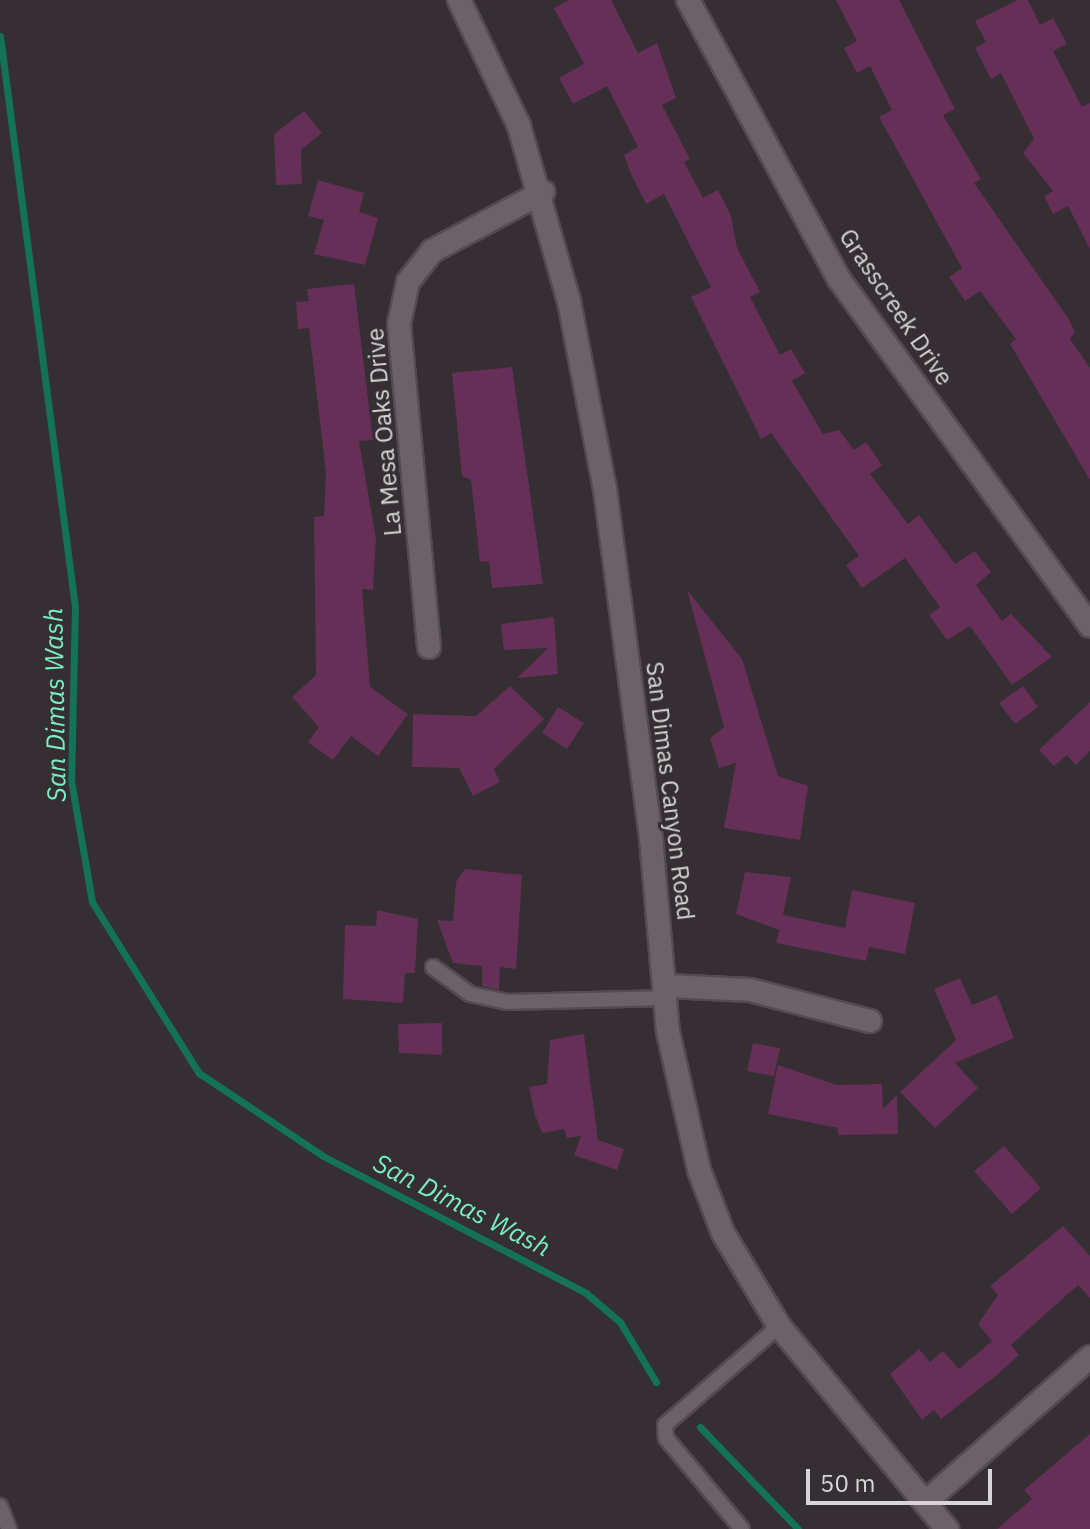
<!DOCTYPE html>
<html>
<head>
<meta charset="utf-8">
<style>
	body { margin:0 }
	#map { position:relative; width:1090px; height:1529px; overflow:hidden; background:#352e33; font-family:"IBM Plex Sans",sans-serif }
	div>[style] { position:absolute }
	.stream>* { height:7px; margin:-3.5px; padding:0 3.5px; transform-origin:3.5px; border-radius:3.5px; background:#137257 }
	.building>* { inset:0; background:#662f57 }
	.roads { filter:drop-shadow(2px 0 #524b50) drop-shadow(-2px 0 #524b50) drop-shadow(0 2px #524b50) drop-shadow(0 -2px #524b50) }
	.service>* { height:14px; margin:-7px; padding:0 7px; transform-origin:7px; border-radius:7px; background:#6a6267 }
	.minor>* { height:22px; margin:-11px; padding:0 11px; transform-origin:11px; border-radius:11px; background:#6a6267 }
	.tertiary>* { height:22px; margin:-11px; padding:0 11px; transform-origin:11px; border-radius:11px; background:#6a6267 }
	span { translate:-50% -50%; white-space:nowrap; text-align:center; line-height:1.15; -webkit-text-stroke:6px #352e33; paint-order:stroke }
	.street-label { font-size:24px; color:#d9d4d7 }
	.water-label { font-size:26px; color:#77eec3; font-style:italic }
	.scale { position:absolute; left:806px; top:1469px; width:186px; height:36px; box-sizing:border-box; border:4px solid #d9d4d7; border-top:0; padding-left:10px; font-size:24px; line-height:28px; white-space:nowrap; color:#d9d4d7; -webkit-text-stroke:6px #352e33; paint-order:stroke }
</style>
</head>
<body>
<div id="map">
	<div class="stream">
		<i style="left:0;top:36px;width:576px;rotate:82.52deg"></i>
		<i style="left:75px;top:607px;width:173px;rotate:91.3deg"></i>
		<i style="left:71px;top:780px;width:124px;rotate:80.2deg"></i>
		<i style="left:92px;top:902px;width:202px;rotate:58deg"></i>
		<i style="left:199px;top:1073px;width:149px;rotate:33.8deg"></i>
		<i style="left:323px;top:1156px;width:297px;rotate:27.5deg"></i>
		<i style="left:586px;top:1293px;width:45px;rotate:40.5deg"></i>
		<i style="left:620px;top:1322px;width:70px;rotate:59deg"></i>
		<i style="left:700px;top:1427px;width:141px;rotate:46.1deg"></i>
	</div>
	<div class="building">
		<i style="clip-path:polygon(569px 0,611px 0,638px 53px,657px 43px,676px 98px,662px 105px,690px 159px,684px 162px,703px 198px,718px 190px,731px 216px,737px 248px,760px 292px,750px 297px,780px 355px,791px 349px,805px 373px,792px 381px,823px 434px,839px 430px,854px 450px,866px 442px,882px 465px,870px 474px,908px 524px,919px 515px,955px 564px,975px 551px,991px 572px,976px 585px,1002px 621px,1011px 614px,1052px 657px,1012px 685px,970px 626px,947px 640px,929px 615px,940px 607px,905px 558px,862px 588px,846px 565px,859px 556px,771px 433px,761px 439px,691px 297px,711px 287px,664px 194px,646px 204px,631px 174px,624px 155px,638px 147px,607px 86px,573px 104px,559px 78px,584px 64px,554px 8px)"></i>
		<i style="clip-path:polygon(836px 0,899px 0,955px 109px,943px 115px,981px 179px,974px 183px,1068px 318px,1075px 332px,1070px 339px,1090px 368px,1090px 480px,1010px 344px,1016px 339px,980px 291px,965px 301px,949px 277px,962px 268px,879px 117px,892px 110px,870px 66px,857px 73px,844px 48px,857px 41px)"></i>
		<i style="clip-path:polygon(1018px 0,1028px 0,1040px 25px,1053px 18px,1067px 44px,1053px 51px,1082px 107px,1090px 103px,1090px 249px,1068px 206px,1053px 214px,1044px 196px,1053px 191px,1023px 153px,1034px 139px,1001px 73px,991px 79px,975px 48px,986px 42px,975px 21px)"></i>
		<i style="clip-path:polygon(304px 111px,322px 133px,301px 150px,302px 184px,276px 185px,274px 134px)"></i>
		<i style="clip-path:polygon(318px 180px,364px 193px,359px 212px,378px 218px,365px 265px,314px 254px,324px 220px,308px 216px)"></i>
		<i style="clip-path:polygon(354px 284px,373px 440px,359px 441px,376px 539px,373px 590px,362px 589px,370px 687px,408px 714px,378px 756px,351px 736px,333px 760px,308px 742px,319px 727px,292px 697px,316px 675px,314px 517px,324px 516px,326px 473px,309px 328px,298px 329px,296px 302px,309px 301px,307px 289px)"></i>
		<i style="clip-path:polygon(512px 367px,543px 584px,492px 588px,489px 561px,480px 562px,471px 480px,462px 476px,452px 373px)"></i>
		<i style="clip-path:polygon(687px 590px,742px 659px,778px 776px,808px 786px,800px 840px,724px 828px,736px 763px,719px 768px,710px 738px,724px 727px)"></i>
		<i style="clip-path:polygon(554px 617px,558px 674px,517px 678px,548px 648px,504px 650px,501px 624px)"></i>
		<i style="clip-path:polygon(510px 686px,544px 719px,494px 769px,500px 782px,473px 796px,459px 768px,412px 767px,413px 714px,476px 716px)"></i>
		<i style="clip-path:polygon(1023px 686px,1038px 707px,1015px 724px,999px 703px)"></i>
		<i style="clip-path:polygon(1090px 702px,1090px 751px,1076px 765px,1067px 755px,1054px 766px,1039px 750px)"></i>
		<i style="clip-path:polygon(558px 707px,584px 723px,567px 749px,542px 733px)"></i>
		<i style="clip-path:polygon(465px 869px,522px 875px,516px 969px,500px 967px,499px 990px,482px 986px,482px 966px,453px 963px,437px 920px,453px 921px,456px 882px)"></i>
		<i style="clip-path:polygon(745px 872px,791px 877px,783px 915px,845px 928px,852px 890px,915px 903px,905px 954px,869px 947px,866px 961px,776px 943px,779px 930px,736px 914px)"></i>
		<i style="clip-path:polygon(377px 910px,418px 919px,415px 973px,405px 973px,403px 1003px,343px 999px,345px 925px,376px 926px)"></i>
		<i style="clip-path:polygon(960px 978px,972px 1005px,997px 995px,1014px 1038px,955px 1063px,978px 1088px,935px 1128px,900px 1092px,956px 1040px,934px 989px)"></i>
		<i style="clip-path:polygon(442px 1023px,442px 1055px,399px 1053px,398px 1024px)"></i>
		<i style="clip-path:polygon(584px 1034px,598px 1140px,624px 1149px,617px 1170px,574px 1155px,581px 1136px,567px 1138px,564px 1129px,542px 1133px,534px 1112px,529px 1087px,547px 1084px,550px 1040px)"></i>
		<i style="clip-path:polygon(753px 1043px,780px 1048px,774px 1076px,747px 1071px)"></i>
		<i style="clip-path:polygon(778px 1065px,837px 1085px,882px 1084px,883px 1109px,897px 1095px,898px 1134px,838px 1135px,838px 1128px,768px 1114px)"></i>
		<i style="clip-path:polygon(1004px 1146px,1041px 1188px,1012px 1214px,974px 1171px)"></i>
		<i style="clip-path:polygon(1063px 1226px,1090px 1256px,1090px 1298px,1078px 1285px,1011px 1345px,1019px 1355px,997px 1375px,941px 1419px,934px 1410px,922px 1420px,890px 1374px,919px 1349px,930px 1362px,943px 1351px,959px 1369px,992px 1341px,978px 1324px,998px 1295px,990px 1286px)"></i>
		<i style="clip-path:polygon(1090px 1434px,1090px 1529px,997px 1529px,1032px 1499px,1024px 1490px)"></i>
	</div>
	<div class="roads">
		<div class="service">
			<i style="left:433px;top:967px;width:46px;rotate:36.1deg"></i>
			<i style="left:470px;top:994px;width:38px;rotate:12deg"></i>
			<i style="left:507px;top:1002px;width:161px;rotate:-1.4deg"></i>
			<i style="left:0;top:1506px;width:25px;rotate:69deg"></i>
			<i style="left:742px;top:1529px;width:119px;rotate:-129.9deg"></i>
			<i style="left:666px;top:1438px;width:13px;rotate:-94deg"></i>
			<i style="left:665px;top:1425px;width:151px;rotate:-41deg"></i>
		</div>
		<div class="minor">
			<i style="left:688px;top:0;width:317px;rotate:61.6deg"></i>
			<i style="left:839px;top:279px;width:428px;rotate:54.1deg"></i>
			<i style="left:429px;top:647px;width:324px;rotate:-95.3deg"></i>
			<i style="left:399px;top:324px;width:43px;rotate:-77.9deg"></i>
			<i style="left:408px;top:282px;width:39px;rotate:-52deg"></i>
			<i style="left:432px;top:251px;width:126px;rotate:-28deg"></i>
			<i style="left:668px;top:986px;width:82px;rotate:2.8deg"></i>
			<i style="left:750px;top:990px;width:124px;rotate:14.5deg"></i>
			<i style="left:928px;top:1500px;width:216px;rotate:-41.4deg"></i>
		</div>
		<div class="tertiary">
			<i style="left:459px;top:0;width:140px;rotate:64.5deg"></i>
			<i style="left:519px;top:126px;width:182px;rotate:74.1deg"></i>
			<i style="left:569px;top:301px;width:191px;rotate:79.2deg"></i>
			<i style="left:605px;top:489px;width:352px;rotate:82.5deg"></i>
			<i style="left:651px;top:838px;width:195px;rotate:85deg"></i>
			<i style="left:668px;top:1032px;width:141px;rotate:77.3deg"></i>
			<i style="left:699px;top:1170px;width:67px;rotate:69.1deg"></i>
			<i style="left:723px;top:1233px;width:109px;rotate:58.9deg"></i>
			<i style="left:779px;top:1326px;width:264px;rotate:50.4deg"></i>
		</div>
	</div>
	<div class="street-label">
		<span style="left:896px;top:307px;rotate:56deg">Grasscreek Drive</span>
		<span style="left:384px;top:432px;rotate:-95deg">La Mesa Oaks Drive</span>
		<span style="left:670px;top:791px;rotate:83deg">San Dimas Canyon Road</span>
	</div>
	<div class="water-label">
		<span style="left:55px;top:705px;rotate:-91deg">San Dimas Wash</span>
		<span style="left:462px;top:1205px;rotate:27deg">San Dimas Wash</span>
	</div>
	<div class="scale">50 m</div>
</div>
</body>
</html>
